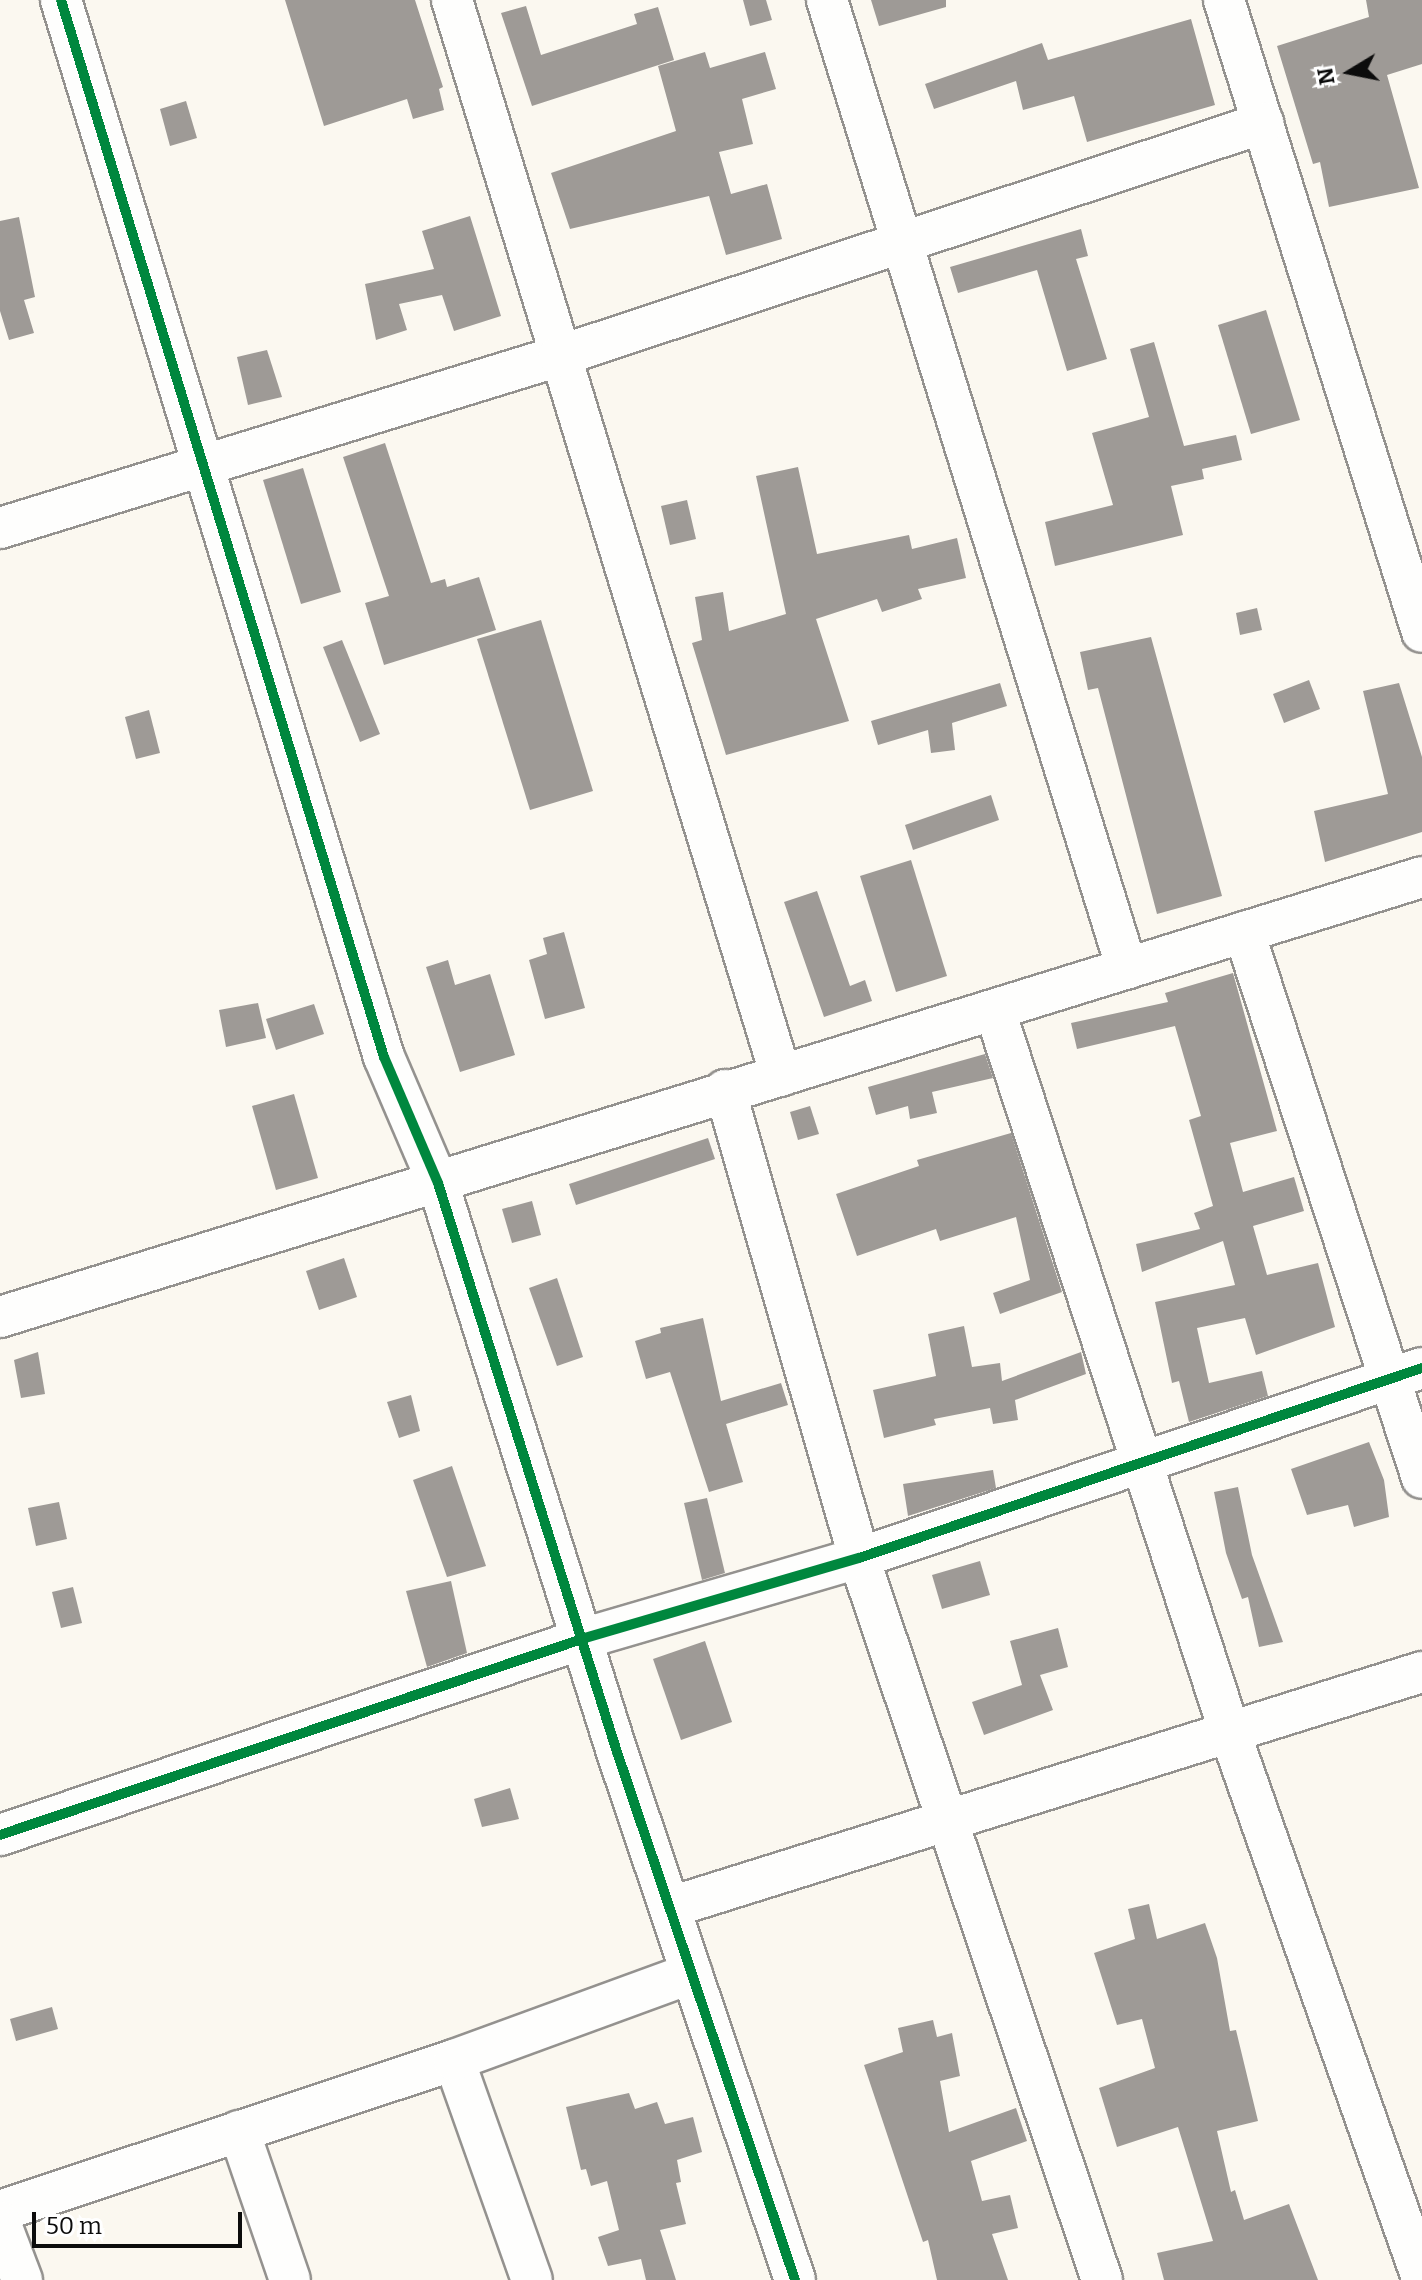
<!DOCTYPE html>
<html>
<head>
<meta charset="utf-8">
<style>
	body { margin:0 }
	#map { position:relative; width:1422px; height:2280px; overflow:hidden; background:#fbf8f0; font-family:Bitter,serif }
	div>[style] { position:absolute }
	.building>* { inset:0; background:#9e9a96 }
	.roads { filter:drop-shadow(2px 0 #94928f) drop-shadow(-2px 0 #94928f) drop-shadow(0 2px #94928f) drop-shadow(0 -2px #94928f) }
	.minor>* { height:40px; margin:-20px; padding:0 20px; transform-origin:20px; border-radius:20px; background:#fefefd }
	.cycleway>* { height:10px; margin:-5px; padding:0 5px; transform-origin:5px; border-radius:5px; background:#00873e }
	span { translate:-50% -50%; white-space:nowrap; text-align:center; line-height:1.15; -webkit-text-stroke:8px #fff; paint-order:stroke }
	.north { position:absolute; left:1310px; top:32px; width:80px; height:80px; -webkit-text-stroke:6px #fff; paint-order:stroke; rotate:260deg; font-size:22px; font-weight:700; line-height:32px; text-align:center; color:#0c0c0c }
	.north::after { content:''; display:block; margin:auto; width:28px; height:36px; background:#0c0c0c; clip-path:polygon(50% 0,100% 100%,50% 72%,0 100%) }
	.scale { position:absolute; left:32px; top:2212px; width:210px; height:36px; box-sizing:border-box; border:4px solid #0c0c0c; border-top:0; padding-left:10px; font-size:24px; line-height:28px; white-space:nowrap; color:#0c0c0c; -webkit-text-stroke:6px #fff; paint-order:stroke }
</style>
</head>
<body>
<div id="map">
	<div class="building">
		<i style="clip-path:polygon(285px 0,415px 0,443px 87px,439px 89px,444px 110px,413px 119px,407px 99px,324px 126px)"></i>
		<i style="clip-path:polygon(743px 0,766px 0,772px 20px,750px 26px)"></i>
		<i style="clip-path:polygon(871px 0,946px 0,946px 7px,879px 26px)"></i>
		<i style="clip-path:polygon(1366px 0,1422px 0,1422px 64px,1387px 75px,1419px 188px,1329px 207px,1320px 162px,1313px 164px,1277px 46px,1369px 17px)"></i>
		<i style="clip-path:polygon(526px 6px,541px 55px,637px 24px,634px 14px,658px 7px,674px 60px,532px 106px,501px 13px)"></i>
		<i style="clip-path:polygon(1191px 19px,1215px 105px,1087px 142px,1074px 96px,1023px 110px,1016px 81px,934px 109px,925px 84px,1042px 43px,1048px 60px)"></i>
		<i style="clip-path:polygon(705px 52px,710px 68px,765px 52px,776px 89px,742px 99px,753px 144px,719px 152px,731px 194px,767px 184px,782px 239px,726px 255px,709px 196px,570px 229px,551px 173px,676px 131px,658px 66px)"></i>
		<i style="clip-path:polygon(186px 101px,197px 138px,170px 146px,160px 109px)"></i>
		<i style="clip-path:polygon(470px 216px,501px 316px,454px 331px,442px 295px,399px 304px,407px 330px,376px 340px,365px 284px,434px 269px,422px 231px)"></i>
		<i style="clip-path:polygon(19px 217px,35px 297px,24px 300px,34px 333px,9px 340px,0 311px,0 221px)"></i>
		<i style="clip-path:polygon(1081px 229px,1088px 256px,1076px 259px,1107px 359px,1067px 371px,1037px 270px,958px 293px,950px 267px)"></i>
		<i style="clip-path:polygon(1266px 310px,1300px 420px,1251px 434px,1218px 325px)"></i>
		<i style="clip-path:polygon(1154px 342px,1184px 446px,1236px 435px,1242px 460px,1202px 469px,1204px 479px,1171px 486px,1183px 535px,1055px 566px,1045px 522px,1113px 505px,1092px 433px,1149px 417px,1130px 349px)"></i>
		<i style="clip-path:polygon(267px 350px,282px 397px,248px 405px,237px 357px)"></i>
		<i style="clip-path:polygon(385px 443px,431px 583px,445px 579px,447px 587px,479px 577px,496px 630px,384px 665px,365px 603px,389px 596px,343px 457px)"></i>
		<i style="clip-path:polygon(798px 467px,817px 554px,909px 535px,912px 549px,957px 538px,966px 578px,918px 589px,922px 599px,882px 612px,877px 599px,816px 619px,849px 721px,726px 755px,692px 643px,702px 640px,695px 597px,723px 592px,729px 631px,786px 614px,756px 476px)"></i>
		<i style="clip-path:polygon(303px 468px,341px 592px,301px 604px,263px 480px)"></i>
		<i style="clip-path:polygon(687px 500px,696px 539px,670px 545px,661px 506px)"></i>
		<i style="clip-path:polygon(1257px 608px,1262px 630px,1240px 635px,1236px 613px)"></i>
		<i style="clip-path:polygon(541px 620px,593px 791px,530px 810px,477px 639px)"></i>
		<i style="clip-path:polygon(1151px 637px,1222px 896px,1157px 914px,1098px 688px,1088px 690px,1080px 652px)"></i>
		<i style="clip-path:polygon(342px 640px,380px 734px,360px 742px,323px 647px)"></i>
		<i style="clip-path:polygon(1309px 680px,1320px 709px,1284px 723px,1273px 694px)"></i>
		<i style="clip-path:polygon(1000px 683px,1007px 706px,952px 723px,955px 750px,931px 753px,928px 730px,878px 745px,871px 721px)"></i>
		<i style="clip-path:polygon(1399px 683px,1422px 757px,1422px 832px,1325px 862px,1314px 811px,1388px 794px,1363px 691px)"></i>
		<i style="clip-path:polygon(149px 710px,160px 753px,136px 759px,125px 717px)"></i>
		<i style="clip-path:polygon(991px 795px,999px 820px,913px 850px,905px 825px)"></i>
		<i style="clip-path:polygon(911px 860px,947px 976px,896px 992px,860px 876px)"></i>
		<i style="clip-path:polygon(817px 891px,850px 986px,865px 980px,872px 1001px,824px 1017px,784px 902px)"></i>
		<i style="clip-path:polygon(564px 932px,585px 1008px,545px 1019px,529px 960px,547px 954px,543px 938px)"></i>
		<i style="clip-path:polygon(448px 960px,455px 985px,490px 974px,515px 1055px,460px 1072px,426px 967px)"></i>
		<i style="clip-path:polygon(1233px 973px,1277px 1131px,1230px 1143px,1243px 1192px,1294px 1177px,1304px 1211px,1253px 1226px,1267px 1275px,1318px 1263px,1335px 1327px,1256px 1355px,1245px 1318px,1197px 1328px,1209px 1383px,1262px 1371px,1268px 1396px,1189px 1422px,1179px 1381px,1172px 1383px,1155px 1302px,1235px 1285px,1223px 1241px,1142px 1272px,1136px 1244px,1200px 1229px,1194px 1213px,1213px 1206px,1189px 1120px,1201px 1116px,1175px 1026px,1077px 1049px,1071px 1023px,1168px 1002px,1165px 993px)"></i>
		<i style="clip-path:polygon(258px 1003px,266px 1038px,226px 1047px,219px 1010px)"></i>
		<i style="clip-path:polygon(314px 1004px,324px 1034px,276px 1050px,266px 1019px)"></i>
		<i style="clip-path:polygon(985px 1054px,993px 1078px,932px 1092px,937px 1113px,910px 1119px,908px 1106px,876px 1115px,868px 1087px)"></i>
		<i style="clip-path:polygon(294px 1094px,318px 1178px,276px 1190px,252px 1106px)"></i>
		<i style="clip-path:polygon(810px 1106px,819px 1134px,798px 1140px,790px 1112px)"></i>
		<i style="clip-path:polygon(1011px 1133px,1062px 1292px,1000px 1314px,993px 1293px,1030px 1280px,1016px 1217px,940px 1241px,936px 1229px,857px 1256px,836px 1194px,919px 1166px,917px 1160px)"></i>
		<i style="clip-path:polygon(708px 1138px,715px 1159px,576px 1205px,569px 1184px)"></i>
		<i style="clip-path:polygon(532px 1201px,541px 1235px,512px 1243px,502px 1209px)"></i>
		<i style="clip-path:polygon(344px 1258px,357px 1297px,319px 1310px,306px 1271px)"></i>
		<i style="clip-path:polygon(557px 1278px,583px 1357px,557px 1366px,529px 1288px)"></i>
		<i style="clip-path:polygon(703px 1318px,721px 1401px,781px 1383px,788px 1405px,726px 1424px,743px 1482px,709px 1492px,670px 1372px,646px 1379px,635px 1341px,661px 1333px,660px 1328px)"></i>
		<i style="clip-path:polygon(964px 1326px,972px 1367px,1000px 1363px,1002px 1381px,1081px 1352px,1086px 1374px,1015px 1400px,1018px 1420px,993px 1424px,990px 1408px,934px 1419px,936px 1425px,884px 1438px,873px 1390px,936px 1376px,928px 1334px)"></i>
		<i style="clip-path:polygon(38px 1352px,45px 1394px,21px 1398px,14px 1360px)"></i>
		<i style="clip-path:polygon(411px 1395px,420px 1431px,399px 1438px,387px 1402px)"></i>
		<i style="clip-path:polygon(1369px 1442px,1384px 1480px,1389px 1517px,1354px 1527px,1348px 1505px,1307px 1515px,1291px 1469px)"></i>
		<i style="clip-path:polygon(452px 1466px,486px 1566px,447px 1577px,413px 1480px)"></i>
		<i style="clip-path:polygon(993px 1470px,996px 1488px,908px 1516px,903px 1484px)"></i>
		<i style="clip-path:polygon(1238px 1487px,1252px 1555px,1283px 1642px,1259px 1647px,1248px 1597px,1242px 1599px,1226px 1553px,1214px 1492px)"></i>
		<i style="clip-path:polygon(707px 1498px,725px 1573px,702px 1580px,684px 1503px)"></i>
		<i style="clip-path:polygon(59px 1502px,67px 1539px,36px 1546px,28px 1508px)"></i>
		<i style="clip-path:polygon(980px 1561px,990px 1595px,942px 1609px,932px 1575px)"></i>
		<i style="clip-path:polygon(451px 1581px,467px 1653px,427px 1667px,406px 1591px)"></i>
		<i style="clip-path:polygon(73px 1587px,82px 1623px,61px 1628px,52px 1592px)"></i>
		<i style="clip-path:polygon(1058px 1628px,1068px 1667px,1040px 1675px,1053px 1710px,984px 1735px,972px 1702px,1022px 1685px,1010px 1641px)"></i>
		<i style="clip-path:polygon(705px 1641px,732px 1722px,681px 1740px,653px 1659px)"></i>
		<i style="clip-path:polygon(510px 1788px,519px 1819px,482px 1827px,474px 1799px)"></i>
		<i style="clip-path:polygon(1149px 1904px,1157px 1939px,1205px 1923px,1217px 1958px,1230px 2031px,1236px 2030px,1258px 2121px,1217px 2131px,1231px 2192px,1235px 2190px,1244px 2220px,1289px 2204px,1318px 2280px,1164px 2280px,1157px 2253px,1213px 2241px,1178px 2127px,1117px 2147px,1099px 2088px,1155px 2068px,1142px 2019px,1117px 2025px,1094px 1953px,1135px 1939px,1128px 1909px)"></i>
		<i style="clip-path:polygon(52px 2007px,58px 2029px,16px 2041px,10px 2019px)"></i>
		<i style="clip-path:polygon(933px 2020px,937px 2037px,952px 2033px,960px 2076px,940px 2081px,949px 2132px,1016px 2108px,1027px 2141px,971px 2161px,982px 2201px,1010px 2195px,1018px 2228px,992px 2234px,1008px 2280px,937px 2280px,928px 2240px,923px 2242px,864px 2065px,903px 2052px,898px 2028px)"></i>
		<i style="clip-path:polygon(629px 2093px,635px 2109px,657px 2102px,665px 2124px,693px 2117px,702px 2152px,677px 2160px,681px 2182px,676px 2183px,686px 2224px,660px 2230px,676px 2280px,646px 2280px,641px 2259px,608px 2266px,598px 2237px,619px 2230px,607px 2181px,591px 2186px,586px 2169px,581px 2170px,566px 2107px)"></i>
	</div>
	<div class="roads">
		<div class="minor">
			<i style="left:61px;top:0;width:1105px;rotate:73.01deg"></i>
			<i style="left:384px;top:1057px;width:137px;rotate:66.8deg"></i>
			<i style="left:438px;top:1183px;width:596px;rotate:72.54deg"></i>
			<i style="left:617px;top:1752px;width:557px;rotate:71.37deg"></i>
			<i style="left:452px;top:0;width:1125px;rotate:73deg"></i>
			<i style="left:827px;top:0;width:1014px;rotate:72.8deg"></i>
			<i style="left:1224px;top:0;width:662px;rotate:72.6deg"></i>
			<i style="left:0;top:528px;width:585px;rotate:-17.1deg"></i>
			<i style="left:559px;top:356px;width:742px;rotate:-18.31deg"></i>
			<i style="left:1244px;top:932px;width:574px;rotate:71.94deg"></i>
			<i style="left:995px;top:1011px;width:759px;rotate:71.97deg"></i>
			<i style="left:1230px;top:1733px;width:578px;rotate:70.59deg"></i>
			<i style="left:725px;top:1090px;width:487px;rotate:74deg"></i>
			<i style="left:859px;top:1558px;width:762px;rotate:71.4deg"></i>
			<i style="left:0;top:1317px;width:1489px;rotate:-17.19deg"></i>
			<i style="left:0;top:1835px;width:617px;rotate:-18.61deg"></i>
			<i style="left:585px;top:1638px;width:285px;rotate:-16.3deg"></i>
			<i style="left:859px;top:1558px;width:594px;rotate:-18.65deg"></i>
			<i style="left:671px;top:1907px;width:787px;rotate:-17.38deg"></i>
			<i style="left:454px;top:2060px;width:233px;rotate:70.5deg"></i>
			<i style="left:239px;top:2131px;width:157px;rotate:71.1deg"></i>
			<i style="left:0;top:2211px;width:478px;rotate:-18.4deg"></i>
			<i style="left:454px;top:2060px;width:253px;rotate:-20.1deg"></i>
			<i style="left:0;top:2222px;width:62px;rotate:69.2deg"></i>
		</div>
	</div>
	<div class="cycleway">
		<i style="left:61px;top:0;width:1105px;rotate:73.01deg"></i>
		<i style="left:384px;top:1057px;width:137px;rotate:66.8deg"></i>
		<i style="left:438px;top:1183px;width:596px;rotate:72.54deg"></i>
		<i style="left:617px;top:1752px;width:557px;rotate:71.37deg"></i>
		<i style="left:0;top:1835px;width:617px;rotate:-18.61deg"></i>
		<i style="left:585px;top:1638px;width:285px;rotate:-16.3deg"></i>
		<i style="left:859px;top:1558px;width:594px;rotate:-18.65deg"></i>
	</div>
	<div class="north">N</div>
	<div class="scale">50 m</div>
</div>
</body>
</html>
